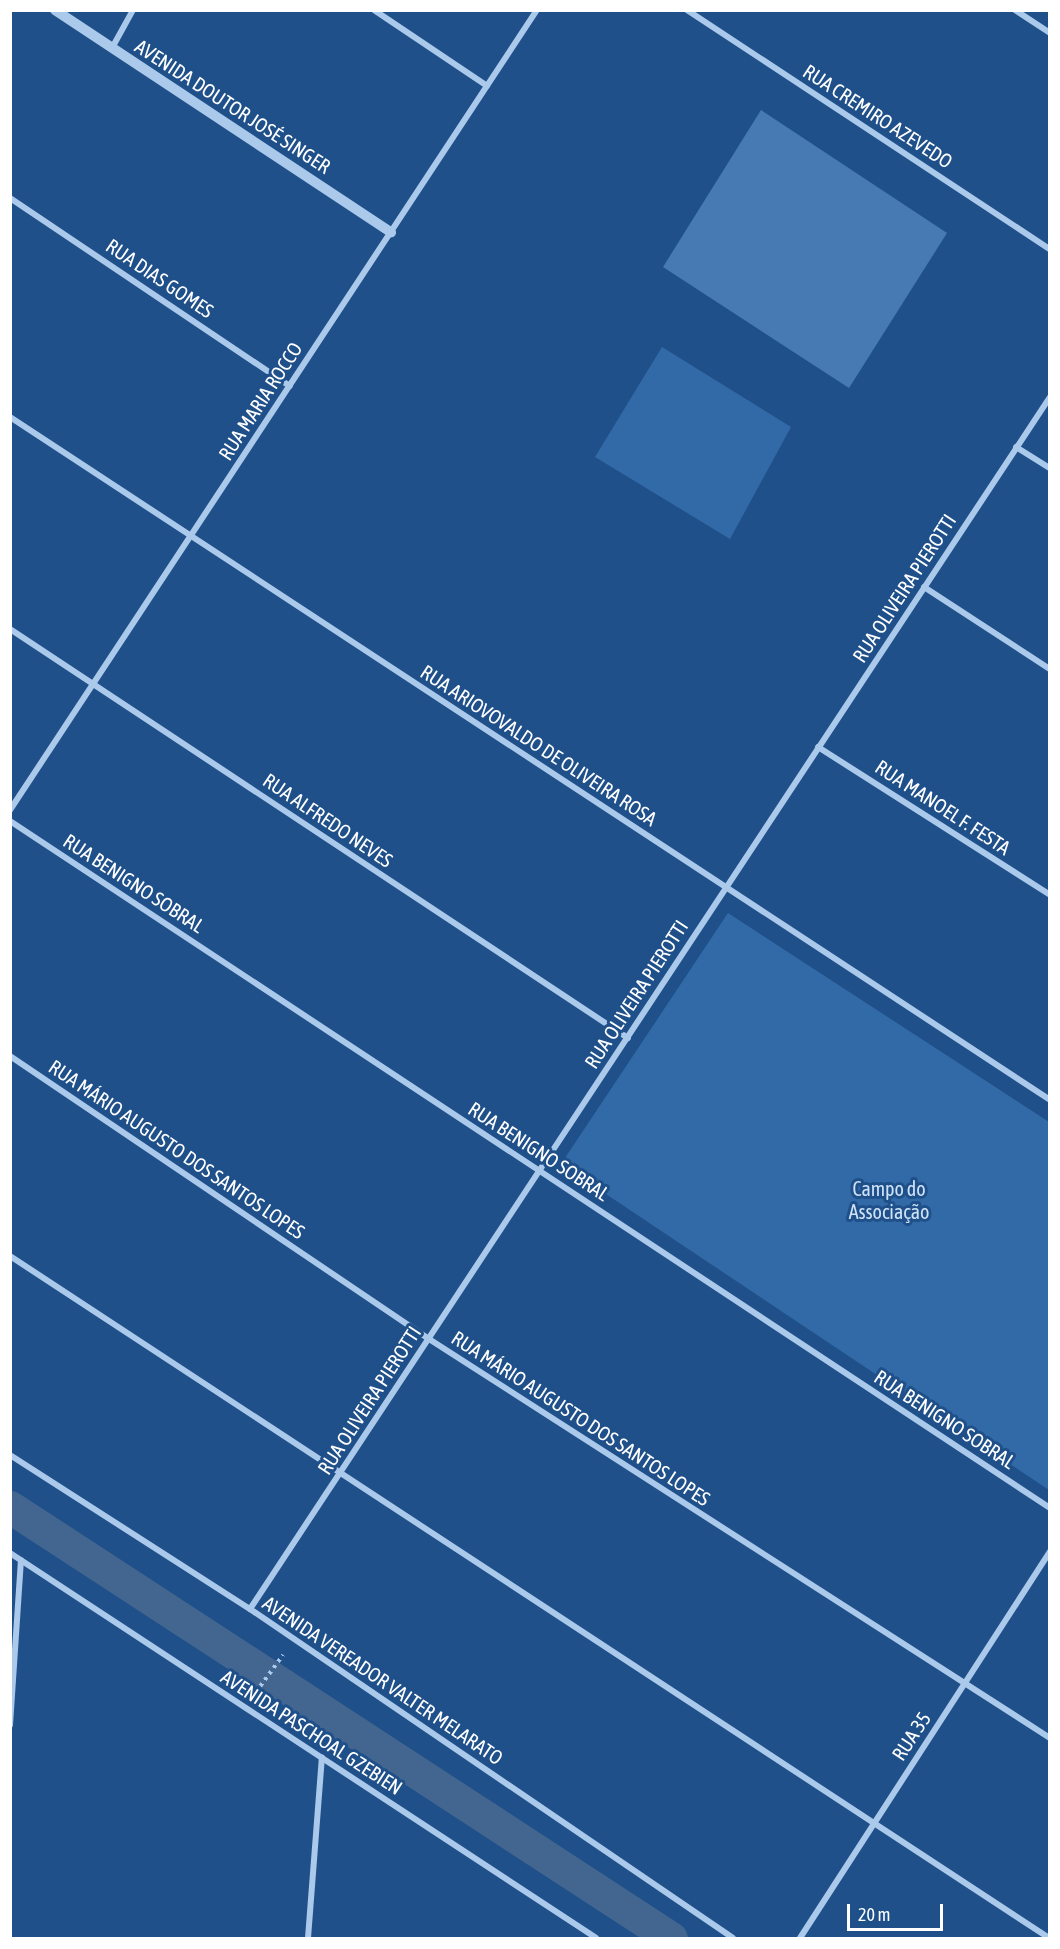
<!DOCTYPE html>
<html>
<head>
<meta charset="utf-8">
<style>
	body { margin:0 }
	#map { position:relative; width:1060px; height:1949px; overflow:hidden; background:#1f508a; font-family:"Asap Condensed",sans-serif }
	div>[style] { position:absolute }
	.green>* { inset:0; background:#326aa7 }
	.canal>* { height:33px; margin:-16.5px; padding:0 16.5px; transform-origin:16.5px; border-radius:16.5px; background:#42668f }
	.building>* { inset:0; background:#477ab2 }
	.path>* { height:4px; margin-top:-2px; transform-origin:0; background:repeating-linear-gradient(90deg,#aac9eb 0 3px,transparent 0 7.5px) }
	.minor>* { height:6px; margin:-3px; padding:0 3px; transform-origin:3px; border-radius:3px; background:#aac9eb }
	.tertiary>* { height:10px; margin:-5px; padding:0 5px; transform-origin:5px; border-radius:5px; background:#aac9eb }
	span { translate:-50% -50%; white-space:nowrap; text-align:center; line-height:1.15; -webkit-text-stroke:6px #1f508a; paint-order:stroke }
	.street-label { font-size:20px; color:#fff }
	.park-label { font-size:20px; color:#cfe3f8 }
	.frame { position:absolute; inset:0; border:12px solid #fff; pointer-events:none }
	.scale { position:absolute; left:847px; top:1904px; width:96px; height:27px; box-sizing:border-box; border:3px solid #fff; border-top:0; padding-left:8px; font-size:18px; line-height:21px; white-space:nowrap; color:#fff; -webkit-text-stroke:4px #1f508a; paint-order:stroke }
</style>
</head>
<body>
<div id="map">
	<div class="green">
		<i style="clip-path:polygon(662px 347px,791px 427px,730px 539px,595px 457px)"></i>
		<i style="clip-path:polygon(728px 913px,1049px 1122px,1049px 1490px,561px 1164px)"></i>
	</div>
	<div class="canal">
		<i style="left:10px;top:1507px;width:789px;rotate:33.11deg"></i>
	</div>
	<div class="building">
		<i style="clip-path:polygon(761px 110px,947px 233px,849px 388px,663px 267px)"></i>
	</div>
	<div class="path">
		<i style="left:256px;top:1692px;width:46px;rotate:-53.9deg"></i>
	</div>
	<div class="minor">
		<i style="left:374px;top:10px;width:136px;rotate:33.9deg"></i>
		<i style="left:687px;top:10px;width:435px;rotate:33.4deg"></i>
		<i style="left:1015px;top:10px;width:42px;rotate:33.3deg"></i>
		<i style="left:112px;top:48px;width:43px;rotate:-61.1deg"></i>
		<i style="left:10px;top:198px;width:337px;rotate:33.9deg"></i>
		<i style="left:10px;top:417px;width:1244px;rotate:33.29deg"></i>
		<i style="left:1016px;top:447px;width:40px;rotate:32deg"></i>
		<i style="left:924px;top:587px;width:150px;rotate:33.1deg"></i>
		<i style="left:10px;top:629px;width:741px;rotate:33.5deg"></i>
		<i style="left:818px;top:747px;width:275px;rotate:32.5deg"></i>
		<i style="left:10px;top:810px;width:958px;rotate:-56.63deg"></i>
		<i style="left:10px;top:821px;width:1246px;rotate:33.45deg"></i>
		<i style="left:10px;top:1056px;width:506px;rotate:34.04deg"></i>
		<i style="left:429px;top:1339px;width:738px;rotate:32.72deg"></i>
		<i style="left:10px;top:1256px;width:1243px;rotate:33.28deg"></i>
		<i style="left:10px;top:1455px;width:285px;rotate:32.7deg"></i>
		<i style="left:250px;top:1609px;width:584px;rotate:34.26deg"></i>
		<i style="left:10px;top:1553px;width:701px;rotate:33.3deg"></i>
		<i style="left:250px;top:1609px;width:1452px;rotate:-56.57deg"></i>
		<i style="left:10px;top:1725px;width:165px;rotate:-86.2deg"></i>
		<i style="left:308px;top:1938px;width:181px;rotate:-85.6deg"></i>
		<i style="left:800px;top:1938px;width:461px;rotate:-57.1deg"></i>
	</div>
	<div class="tertiary">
		<i style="left:55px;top:10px;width:403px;rotate:33.5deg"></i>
	</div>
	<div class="street-label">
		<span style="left:233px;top:106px;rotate:33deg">AVENIDA DOUTOR JOSÉ SINGER</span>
		<span style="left:878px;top:116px;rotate:33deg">RUA CREMIRO AZEVEDO</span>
		<span style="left:160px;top:278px;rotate:34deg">RUA DIAS GOMES</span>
		<span style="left:260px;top:401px;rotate:-57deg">RUA MARIA ROCCO</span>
		<span style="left:904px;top:588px;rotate:-57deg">RUA OLIVEIRA PIEROTTI</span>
		<span style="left:539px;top:745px;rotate:33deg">RUA ARIOVOVALDO DE OLIVEIRA ROSA</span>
		<span style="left:943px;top:807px;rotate:33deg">RUA MANOEL F. FESTA</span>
		<span style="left:328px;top:820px;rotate:34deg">RUA ALFREDO NEVES</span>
		<span style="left:134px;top:883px;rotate:33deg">RUA BENIGNO SOBRAL</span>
		<span style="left:636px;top:994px;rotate:-57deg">RUA OLIVEIRA PIEROTTI</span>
		<span style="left:177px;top:1149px;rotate:34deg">RUA MÁRIO AUGUSTO DOS SANTOS LOPES</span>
		<span style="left:539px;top:1151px;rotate:33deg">RUA BENIGNO SOBRAL</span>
		<span style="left:369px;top:1400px;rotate:-57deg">RUA OLIVEIRA PIEROTTI</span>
		<span style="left:581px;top:1418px;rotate:33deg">RUA MÁRIO AUGUSTO DOS SANTOS LOPES</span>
		<span style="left:945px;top:1419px;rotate:33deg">RUA BENIGNO SOBRAL</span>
		<span style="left:383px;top:1680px;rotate:34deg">AVENIDA VEREADOR VALTER MELARATO</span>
		<span style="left:312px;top:1732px;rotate:33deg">AVENIDA PASCHOAL GZEBIEN</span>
		<span style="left:911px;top:1736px;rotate:-57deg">RUA 35</span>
	</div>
	<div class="park-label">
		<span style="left:889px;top:1200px">Campo do<br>Associação</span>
	</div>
	<div class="frame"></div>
	<div class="scale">20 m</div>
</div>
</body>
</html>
